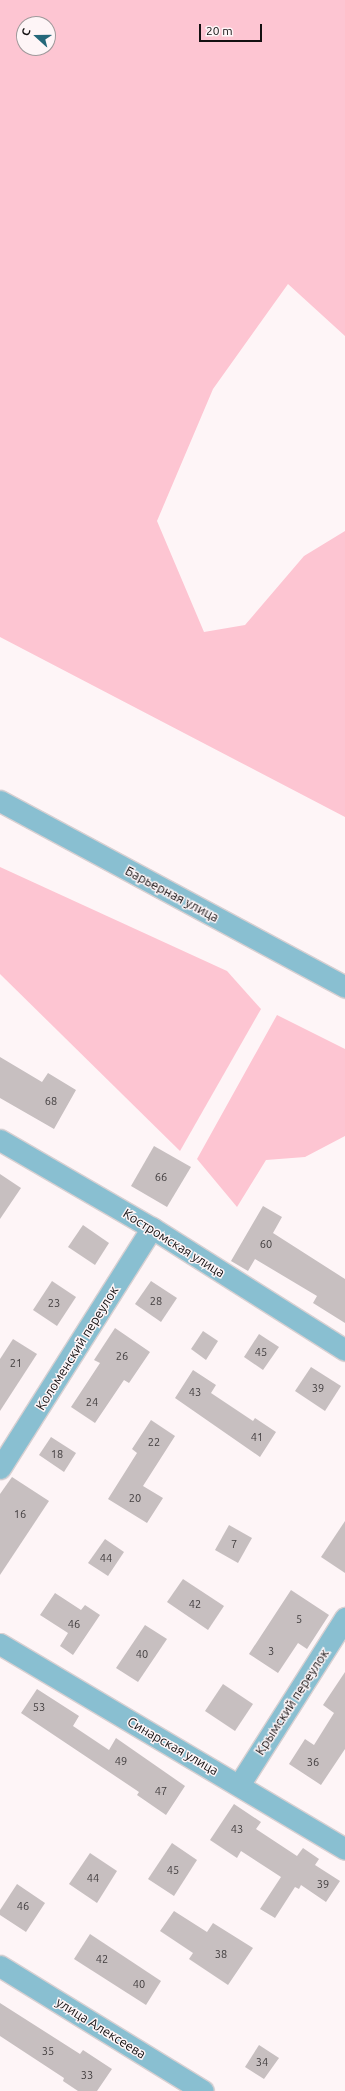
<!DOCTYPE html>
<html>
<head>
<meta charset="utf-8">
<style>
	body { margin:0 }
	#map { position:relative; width:345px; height:2091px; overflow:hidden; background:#fef5f7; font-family:Ubuntu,sans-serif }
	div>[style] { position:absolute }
	.green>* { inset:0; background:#fdc5d2 }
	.building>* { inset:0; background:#c7bfc0 }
	.roads { filter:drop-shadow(1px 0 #d8d0d2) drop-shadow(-1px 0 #d8d0d2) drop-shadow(0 1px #d8d0d2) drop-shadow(0 -1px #d8d0d2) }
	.minor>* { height:21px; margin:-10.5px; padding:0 10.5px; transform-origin:10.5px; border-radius:10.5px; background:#89bfd1 }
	span { translate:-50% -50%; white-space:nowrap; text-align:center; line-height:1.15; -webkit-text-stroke:3px #fef5f7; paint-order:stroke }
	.number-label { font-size:11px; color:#403c3d }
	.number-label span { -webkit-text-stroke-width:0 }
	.street-label { font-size:13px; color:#131011 }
	.north { position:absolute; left:16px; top:16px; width:40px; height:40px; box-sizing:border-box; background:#fef5f7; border:1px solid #a0999b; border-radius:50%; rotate:291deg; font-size:11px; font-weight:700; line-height:16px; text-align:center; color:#131011 }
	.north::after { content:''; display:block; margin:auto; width:14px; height:18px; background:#25677a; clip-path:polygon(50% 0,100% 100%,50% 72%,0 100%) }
	.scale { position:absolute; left:199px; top:24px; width:63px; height:18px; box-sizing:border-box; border:2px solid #131011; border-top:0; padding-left:5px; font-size:12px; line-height:14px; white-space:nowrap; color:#131011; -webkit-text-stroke:3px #fef5f7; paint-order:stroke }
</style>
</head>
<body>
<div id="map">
	<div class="green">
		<i style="clip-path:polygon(evenodd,0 0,345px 0,345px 336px,288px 284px,213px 389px,157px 521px,204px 632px,245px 625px,304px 556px,345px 531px,345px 817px,0 637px,0 0,24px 24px,48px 24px,48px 48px,24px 48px,24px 24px)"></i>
		<i style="clip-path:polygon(0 867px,227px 971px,261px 1009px,180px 1151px,0 974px)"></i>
		<i style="clip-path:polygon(277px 1015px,345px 1049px,345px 1136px,305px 1157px,266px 1160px,237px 1207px,197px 1159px)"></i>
	</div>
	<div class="building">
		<i style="clip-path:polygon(0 1057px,42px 1082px,48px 1073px,76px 1090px,54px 1129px,0 1098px)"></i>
		<i style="clip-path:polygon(154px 1146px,191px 1167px,167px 1207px,131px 1186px)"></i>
		<i style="clip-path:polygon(0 1174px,21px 1188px,0 1219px)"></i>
		<i style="clip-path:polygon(263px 1206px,282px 1217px,273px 1233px,345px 1279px,345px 1323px,313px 1303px,317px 1296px,255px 1259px,248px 1271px,231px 1261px)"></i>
		<i style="clip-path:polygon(83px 1225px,109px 1243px,95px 1265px,68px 1247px)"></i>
		<i style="clip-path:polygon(52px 1281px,76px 1297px,57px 1326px,33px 1310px)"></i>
		<i style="clip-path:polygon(151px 1281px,177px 1298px,161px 1322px,135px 1304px)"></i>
		<i style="clip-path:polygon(115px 1328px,150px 1352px,129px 1383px,124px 1380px,95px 1423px,71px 1407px,100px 1363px,94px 1360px)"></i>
		<i style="clip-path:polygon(203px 1331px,218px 1341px,206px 1360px,191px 1349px)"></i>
		<i style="clip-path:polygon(259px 1334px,279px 1347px,263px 1370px,244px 1357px)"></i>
		<i style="clip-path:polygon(13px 1339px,37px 1354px,0 1411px,0 1359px)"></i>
		<i style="clip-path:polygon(311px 1367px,341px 1386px,325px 1411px,295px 1391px)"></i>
		<i style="clip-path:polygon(193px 1370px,216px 1385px,211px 1393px,253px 1421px,255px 1418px,276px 1432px,260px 1457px,175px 1398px)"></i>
		<i style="clip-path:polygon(151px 1420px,175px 1436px,143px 1486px,163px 1498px,147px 1523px,108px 1499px,137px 1453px,132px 1449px)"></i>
		<i style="clip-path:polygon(51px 1437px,76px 1453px,64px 1472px,39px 1455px)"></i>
		<i style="clip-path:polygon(12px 1477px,49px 1501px,0 1575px,0 1494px)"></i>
		<i style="clip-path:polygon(345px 1521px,345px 1573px,321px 1557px)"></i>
		<i style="clip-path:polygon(229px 1525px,252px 1538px,238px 1563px,215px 1550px)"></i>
		<i style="clip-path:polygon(105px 1539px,124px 1552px,108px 1576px,88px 1563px)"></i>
		<i style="clip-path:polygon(183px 1579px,224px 1606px,208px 1630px,167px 1602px)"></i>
		<i style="clip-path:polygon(291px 1590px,329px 1615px,307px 1649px,298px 1643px,278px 1673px,249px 1654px)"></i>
		<i style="clip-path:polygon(55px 1593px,81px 1610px,85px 1605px,100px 1615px,73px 1655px,60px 1646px,68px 1633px,40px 1615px)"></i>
		<i style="clip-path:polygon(145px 1625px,167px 1639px,138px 1682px,116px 1668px)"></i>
		<i style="clip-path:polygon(345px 1672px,345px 1749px,321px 1785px,289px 1764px,305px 1739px,314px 1745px,334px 1713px,323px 1705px)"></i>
		<i style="clip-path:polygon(223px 1684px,253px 1704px,235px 1731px,205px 1711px)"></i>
		<i style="clip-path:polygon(37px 1689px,79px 1716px,73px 1726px,109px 1750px,116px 1738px,185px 1786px,166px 1815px,137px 1795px,139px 1792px,21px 1713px)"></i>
		<i style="clip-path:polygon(234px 1804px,261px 1822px,256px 1829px,297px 1856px,303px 1848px,319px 1859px,315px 1865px,340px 1881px,326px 1902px,301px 1885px,299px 1889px,295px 1887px,275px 1918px,260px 1909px,281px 1877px,241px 1851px,237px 1858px,210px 1840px)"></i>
		<i style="clip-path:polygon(172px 1843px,197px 1860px,174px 1896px,148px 1879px)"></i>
		<i style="clip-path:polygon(90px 1853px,117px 1871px,97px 1903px,69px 1884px)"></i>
		<i style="clip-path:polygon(17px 1884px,45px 1903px,26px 1932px,0 1915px,0 1910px)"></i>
		<i style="clip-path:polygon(174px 1911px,207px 1932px,213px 1923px,253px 1948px,228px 1985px,189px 1959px,193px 1953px,160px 1931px)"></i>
		<i style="clip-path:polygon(90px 1934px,161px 1981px,146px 2005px,74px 1959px)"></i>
		<i style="clip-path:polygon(0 2003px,80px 2054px,83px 2050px,112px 2069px,97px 2091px,78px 2091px,63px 2081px,64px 2078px,0 2036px)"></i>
		<i style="clip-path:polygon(259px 2045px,279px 2058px,264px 2079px,245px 2067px)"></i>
	</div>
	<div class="roads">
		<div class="minor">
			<i style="left:0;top:801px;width:392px;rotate:28.3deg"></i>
			<i style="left:0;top:1140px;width:176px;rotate:30.1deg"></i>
			<i style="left:152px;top:1228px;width:228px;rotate:32.3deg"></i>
			<i style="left:0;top:1468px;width:284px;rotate:-57.7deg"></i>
			<i style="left:0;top:1644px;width:401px;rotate:30.7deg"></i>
			<i style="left:239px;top:1785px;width:198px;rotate:-57.6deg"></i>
			<i style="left:0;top:1966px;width:238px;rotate:31.6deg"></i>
		</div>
	</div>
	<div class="number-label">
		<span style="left:51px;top:1101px">68</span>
		<span style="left:161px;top:1177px">66</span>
		<span style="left:266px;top:1244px">60</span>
		<span style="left:156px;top:1301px">28</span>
		<span style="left:54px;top:1303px">23</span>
		<span style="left:261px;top:1352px">45</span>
		<span style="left:122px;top:1356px">26</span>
		<span style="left:16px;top:1363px">21</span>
		<span style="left:318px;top:1388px">39</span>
		<span style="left:195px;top:1392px">43</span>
		<span style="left:92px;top:1402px">24</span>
		<span style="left:257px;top:1437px">41</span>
		<span style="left:154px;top:1442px">22</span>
		<span style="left:57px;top:1454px">18</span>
		<span style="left:135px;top:1498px">20</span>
		<span style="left:20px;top:1514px">16</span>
		<span style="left:234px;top:1544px">7</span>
		<span style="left:106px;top:1558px">44</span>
		<span style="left:195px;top:1604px">42</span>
		<span style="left:299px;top:1619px">5</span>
		<span style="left:74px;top:1624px">46</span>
		<span style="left:271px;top:1651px">3</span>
		<span style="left:142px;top:1654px">40</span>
		<span style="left:39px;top:1707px">53</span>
		<span style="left:121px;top:1761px">49</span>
		<span style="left:313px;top:1762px">36</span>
		<span style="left:161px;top:1791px">47</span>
		<span style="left:237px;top:1829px">43</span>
		<span style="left:173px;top:1870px">45</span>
		<span style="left:93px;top:1878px">44</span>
		<span style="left:323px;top:1884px">39</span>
		<span style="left:23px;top:1906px">46</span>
		<span style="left:221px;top:1954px">38</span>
		<span style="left:102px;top:1959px">42</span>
		<span style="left:139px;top:1984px">40</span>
		<span style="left:48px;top:2051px">35</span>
		<span style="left:262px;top:2062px">34</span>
		<span style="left:87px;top:2075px">33</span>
	</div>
	<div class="street-label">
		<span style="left:172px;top:894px;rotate:28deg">Барьерная улица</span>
		<span style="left:174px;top:1243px;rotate:32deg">Костромская улица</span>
		<span style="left:77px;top:1348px;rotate:-58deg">Коломенский переулок</span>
		<span style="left:292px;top:1702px;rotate:-57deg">Крымский переулок</span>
		<span style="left:173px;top:1746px;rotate:30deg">Синарская улица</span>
		<span style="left:101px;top:2028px;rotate:32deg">улица Алексеева</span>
	</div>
	<div class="north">С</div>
	<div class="scale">20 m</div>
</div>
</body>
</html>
